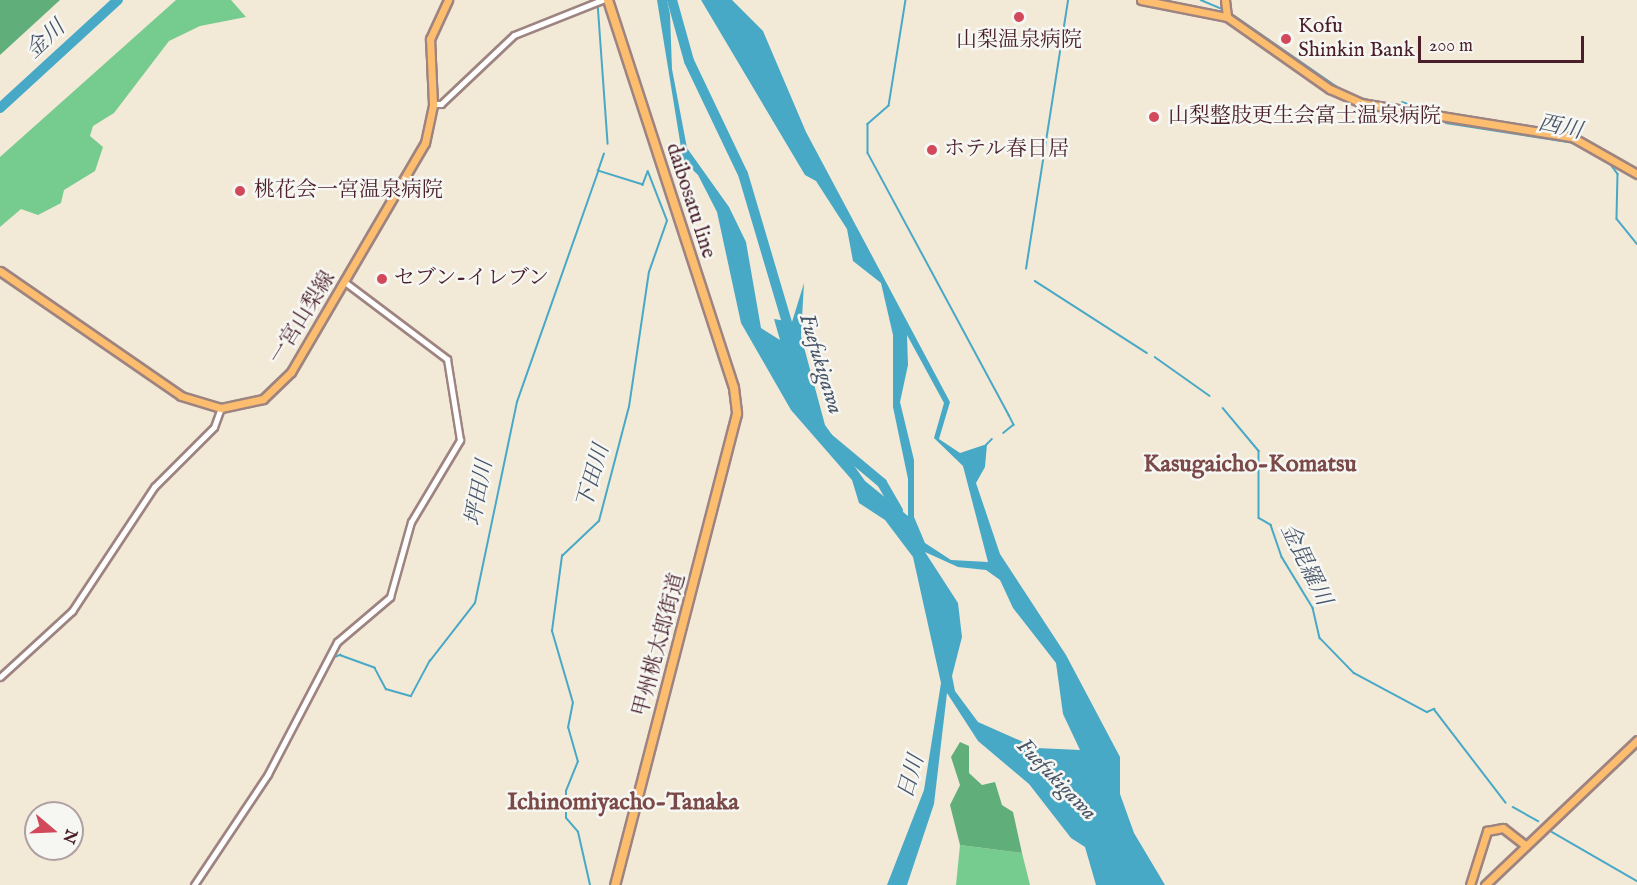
<!DOCTYPE html>
<html>
<head>
<meta charset="utf-8">
<style>
	body { margin:0 }
	#map { position:relative; width:1637px; height:885px; overflow:hidden; background:#f3e9d7; font-family:"IM FELL English","Noto Serif JP",serif }
	div>[style] { position:absolute }
	.green>* { inset:0; background:#76cb8f }
	.forest>* { inset:0; background:#60af7a }
	.water>* { inset:0; background:#48a9c7 }
	.stream>* { height:1.5px; margin:-0.75px; padding:0 0.75px; transform-origin:0.75px; border-radius:0.75px; background:#48a9c7 }
	.river>* { height:10px; margin:-5px; padding:0 5px; transform-origin:5px; border-radius:5px; background:#48a9c7 }
	.roads { filter:drop-shadow(2px 0 #9e8481) drop-shadow(-2px 0 #9e8481) drop-shadow(0 2px #9e8481) drop-shadow(0 -2px #9e8481) }
	.minor>* { height:5px; margin:-2.5px; padding:0 2.5px; transform-origin:2.5px; border-radius:2.5px; background:#fff }
	.major>* { height:7px; margin:-3.5px; padding:0 3.5px; transform-origin:3.5px; border-radius:3.5px; background:#fcbd6f }
	.highway>* { height:8px; margin:-4px; padding:0 4px; transform-origin:4px; border-radius:4px; background:#fcbd6f }
	.dots>* { width:16px; height:16px; translate:-50% -50%; box-sizing:border-box; border:3px solid #f6f6f2; border-radius:50% }
	span { translate:-50% -50%; white-space:nowrap; text-align:center; line-height:1.15; -webkit-text-stroke:5px #f6f6f2; paint-order:stroke }
	.poi-label { font-size:21px; color:#4a1f2b }
	.left { translate:0 -50%; text-align:left }
	.street-label { font-size:21px; color:#4a1f2b }
	.water-label { font-size:22px; color:#495669; font-style:italic }
	.quarter-label { font-size:24px; color:#7b4947; font-weight:700 }
	.north { position:absolute; left:24px; top:801px; width:60px; height:60px; box-sizing:border-box; background:#f6f6f2; border:2px solid #b1a0a2; border-radius:50%; rotate:109deg; font-size:16px; font-weight:700; line-height:24px; text-align:center; color:#4a1f2b }
	.north::after { content:''; display:block; margin:auto; width:21px; height:27px; background:#d1495b; clip-path:polygon(50% 0,100% 100%,50% 72%,0 100%) }
	.scale { position:absolute; left:1418px; top:36px; width:166px; height:27px; box-sizing:border-box; border:3px solid #4a1f2b; border-top:0; padding-left:8px; font-size:18px; line-height:21px; white-space:nowrap; color:#4a1f2b; -webkit-text-stroke:4px #f6f6f2; paint-order:stroke }
</style>
</head>
<body>
<div id="map">
	<div class="green">
		<i style="clip-path:polygon(176px 0,231px 0,246px 17px,200px 26px,169px 41px,114px 113px,93px 126px,90px 136px,103px 147px,95px 171px,64px 190px,61px 203px,38px 215px,21px 209px,0 227px,0 157px)"></i>
		<i style="clip-path:polygon(960px 845px,1022px 853px,1030px 885px,956px 885px)"></i>
	</div>
	<div class="forest">
		<i style="clip-path:polygon(0 0,60px 0,0 55px)"></i>
		<i style="clip-path:polygon(960px 742px,969px 746px,969px 773px,982px 785px,995px 782px,1002px 805px,1013px 812px,1022px 853px,960px 845px,950px 805px,960px 785px,951px 757px)"></i>
	</div>
	<div class="water">
		<i style="clip-path:polygon(evenodd,657px 0,667px 0,670px 14px,672px 69px,687px 148px,729px 207px,746px 242px,761px 328px,780px 340px,774px 319px,792px 322px,804px 283px,801px 336px,825px 425px,865px 481px,908px 516px,908px 479px,893px 407px,893px 335px,881px 283px,853px 261px,847px 229px,816px 181px,805px 175px,701px 0,732px 0,763px 31px,806px 132px,950px 402px,939px 439px,960px 453px,987px 444px,985px 467px,976px 483px,1000px 554px,1066px 655px,1120px 757px,1120px 794px,1134px 833px,1165px 885px,1096px 885px,1085px 847px,1071px 838px,1029px 784px,978px 741px,947px 693px,934px 804px,907px 885px,887px 885px,924px 790px,941px 683px,913px 557px,885px 520px,859px 503px,852px 480px,791px 410px,741px 323px,717px 212px,698px 175px,683px 160px,657px 0,907px 335px,944px 403px,934px 438px,963px 466px,988px 562px,951px 560px,925px 543px,914px 517px,914px 460px,900px 402px,908px 365px,907px 335px,657px 0,925px 552px,958px 567px,986px 570px,1000px 580px,1013px 608px,1056px 663px,1063px 714px,1080px 750px,1037px 748px,978px 722px,955px 691px,952px 676px,962px 637px,958px 603px,925px 552px)"></i>
	</div>
	<div class="stream">
		<i style="left:906px;top:0;width:107px;rotate:99.1deg"></i>
		<i style="left:889px;top:106px;width:28px;rotate:139deg"></i>
		<i style="left:868px;top:124px;width:29px;rotate:90deg"></i>
		<i style="left:868px;top:153px;width:298px;rotate:61.7deg"></i>
		<i style="left:1009px;top:415px;width:11px;rotate:63deg"></i>
		<i style="left:1014px;top:425px;width:13px;rotate:141deg"></i>
		<i style="left:1201px;top:0;width:23px;rotate:23deg"></i>
		<i style="left:598px;top:3px;width:141px;rotate:85.9deg"></i>
		<i style="left:1229px;top:12px;width:139px;rotate:34.7deg"></i>
		<i style="left:1356px;top:97px;width:22px;rotate:13deg"></i>
		<i style="left:1402px;top:102px;width:33px;rotate:18deg"></i>
		<i style="left:1446px;top:123px;width:136px;rotate:8.9deg"></i>
		<i style="left:1609px;top:162px;width:15px;rotate:53deg"></i>
		<i style="left:1618px;top:174px;width:45px;rotate:91.3deg"></i>
		<i style="left:1617px;top:219px;width:32px;rotate:51deg"></i>
		<i style="left:1026px;top:269px;width:272px;rotate:-81.1deg"></i>
		<i style="left:1035px;top:281px;width:133px;rotate:32.7deg"></i>
		<i style="left:1155px;top:357px;width:67px;rotate:35.3deg"></i>
		<i style="left:1223px;top:408px;width:56px;rotate:50.1deg"></i>
		<i style="left:1259px;top:451px;width:67px;rotate:90deg"></i>
		<i style="left:1259px;top:518px;width:14px;rotate:30deg"></i>
		<i style="left:1271px;top:525px;width:34px;rotate:71deg"></i>
		<i style="left:1282px;top:557px;width:60px;rotate:58.7deg"></i>
		<i style="left:1313px;top:608px;width:31px;rotate:77deg"></i>
		<i style="left:1320px;top:638px;width:49px;rotate:45.8deg"></i>
		<i style="left:1354px;top:673px;width:83px;rotate:28.1deg"></i>
		<i style="left:1427px;top:712px;width:8px;rotate:-23deg"></i>
		<i style="left:1434px;top:709px;width:118px;rotate:52.5deg"></i>
		<i style="left:986px;top:445px;width:8px;rotate:-45deg"></i>
		<i style="left:321px;top:681px;width:25px;rotate:-64deg"></i>
		<i style="left:332px;top:658px;width:9px;rotate:-21deg"></i>
		<i style="left:340px;top:655px;width:37px;rotate:20deg"></i>
		<i style="left:375px;top:668px;width:24px;rotate:62deg"></i>
		<i style="left:386px;top:689px;width:26px;rotate:16deg"></i>
		<i style="left:411px;top:696px;width:40px;rotate:-62deg"></i>
		<i style="left:430px;top:661px;width:73px;rotate:-52.2deg"></i>
		<i style="left:475px;top:603px;width:205px;rotate:-78.2deg"></i>
		<i style="left:517px;top:402px;width:244px;rotate:-70.6deg"></i>
		<i style="left:1513px;top:807px;width:29px;rotate:29deg"></i>
		<i style="left:1552px;top:832px;width:98px;rotate:30deg"></i>
		<i style="left:228px;top:839px;width:71px;rotate:-54.7deg"></i>
		<i style="left:269px;top:781px;width:102px;rotate:-62.7deg"></i>
		<i style="left:590px;top:885px;width:54px;rotate:-102.8deg"></i>
		<i style="left:578px;top:832px;width:18px;rotate:-131deg"></i>
		<i style="left:566px;top:818px;width:27px;rotate:-90deg"></i>
		<i style="left:566px;top:791px;width:31px;rotate:-68deg"></i>
		<i style="left:578px;top:762px;width:35px;rotate:-106deg"></i>
		<i style="left:568px;top:728px;width:25px;rotate:-79deg"></i>
		<i style="left:573px;top:703px;width:75px;rotate:-106.3deg"></i>
		<i style="left:552px;top:631px;width:76px;rotate:-82.4deg"></i>
		<i style="left:562px;top:556px;width:51px;rotate:-43.4deg"></i>
		<i style="left:599px;top:521px;width:118px;rotate:-75.3deg"></i>
		<i style="left:629px;top:407px;width:136px;rotate:-81.6deg"></i>
		<i style="left:649px;top:272px;width:54px;rotate:-70.6deg"></i>
		<i style="left:667px;top:221px;width:53px;rotate:-111.2deg"></i>
		<i style="left:648px;top:172px;width:14px;rotate:111deg"></i>
		<i style="left:643px;top:185px;width:47px;rotate:-162.7deg"></i>
		<i style="left:598px;top:171px;width:18px;rotate:-71deg"></i>
	</div>
	<div class="river">
		<i style="left:672px;top:0;width:63px;rotate:74.4deg"></i>
		<i style="left:689px;top:61px;width:125px;rotate:64.5deg"></i>
		<i style="left:743px;top:174px;width:166px;rotate:73.5deg"></i>
		<i style="left:0;top:108px;width:160px;rotate:-42.5deg"></i>
		<i style="left:827px;top:437px;width:72px;rotate:39.9deg"></i>
		<i style="left:882px;top:483px;width:32px;rotate:60deg"></i>
	</div>
	<div class="roads">
		<div class="minor">
			<i style="left:433px;top:104px;width:8px"></i>
			<i style="left:441px;top:104px;width:100px;rotate:-43.4deg"></i>
			<i style="left:514px;top:35px;width:95px;rotate:-21.7deg"></i>
			<i style="left:0;top:677px;width:98px;rotate:-42.5deg"></i>
			<i style="left:72px;top:611px;width:149px;rotate:-56.5deg"></i>
			<i style="left:154px;top:487px;width:85px;rotate:-45deg"></i>
			<i style="left:214px;top:427px;width:20px;rotate:-70deg"></i>
			<i style="left:194px;top:885px;width:133px;rotate:-56.3deg"></i>
			<i style="left:268px;top:774px;width:149px;rotate:-62.4deg"></i>
			<i style="left:337px;top:642px;width:70px;rotate:-40.3deg"></i>
			<i style="left:390px;top:597px;width:78px;rotate:-74.4deg"></i>
			<i style="left:411px;top:522px;width:96px;rotate:-59.1deg"></i>
			<i style="left:460px;top:440px;width:82px;rotate:-99.1deg"></i>
			<i style="left:447px;top:359px;width:128px;rotate:-143deg"></i>
		</div>
		<div class="major">
			<i style="left:1141px;top:0;width:88px;rotate:11.2deg"></i>
			<i style="left:1227px;top:17px;width:126px;rotate:35deg"></i>
			<i style="left:1330px;top:89px;width:34px;rotate:24deg"></i>
			<i style="left:1361px;top:103px;width:214px;rotate:9.2deg"></i>
			<i style="left:1572px;top:137px;width:75px;rotate:29.6deg"></i>
			<i style="left:1225px;top:0;width:17px;rotate:83deg"></i>
			<i style="left:0;top:271px;width:220px;rotate:34.6deg"></i>
			<i style="left:181px;top:396px;width:42px;rotate:16.7deg"></i>
			<i style="left:221px;top:408px;width:43px;rotate:-12.1deg"></i>
			<i style="left:263px;top:399px;width:39px;rotate:-44deg"></i>
			<i style="left:291px;top:372px;width:265px;rotate:-59.7deg"></i>
			<i style="left:425px;top:143px;width:40px;rotate:-78deg"></i>
			<i style="left:433px;top:104px;width:65px;rotate:-92.6deg"></i>
			<i style="left:430px;top:39px;width:43px;rotate:-65.2deg"></i>
			<i style="left:1470px;top:885px;width:57px;rotate:-72.5deg"></i>
			<i style="left:1487px;top:831px;width:16px;rotate:-11deg"></i>
			<i style="left:1503px;top:828px;width:29px;rotate:38deg"></i>
			<i style="left:1485px;top:885px;width:210px;rotate:-43.6deg"></i>
		</div>
		<div class="highway">
			<i style="left:608px;top:0;width:408px;rotate:72deg"></i>
			<i style="left:734px;top:388px;width:26px;rotate:83deg"></i>
			<i style="left:737px;top:414px;width:487px;rotate:104.5deg"></i>
		</div>
	</div>
	<div class="dots">
		<i style="left:1019px;top:17px;background:#d1495b"></i>
		<i style="left:1286px;top:39px;background:#d1495b"></i>
		<i style="left:1154px;top:117px;background:#d1495b"></i>
		<i style="left:932px;top:150px;background:#d1495b"></i>
		<i style="left:240px;top:191px;background:#d1495b"></i>
		<i style="left:382px;top:279px;background:#d1495b"></i>
	</div>
	<div class="poi-label">
		<span class="left" style="left:1298px;top:39px">Kofu<br>Shinkin Bank</span>
		<span style="left:1019px;top:41px">山梨温泉病院</span>
		<span class="left" style="left:1168px;top:117px">山梨整肢更生会富士温泉病院</span>
		<span class="left" style="left:944px;top:150px">ホテル春日居</span>
		<span class="left" style="left:254px;top:191px">桃花会一宮温泉病院</span>
		<span class="left" style="left:394px;top:279px">セブン-イレブン</span>
	</div>
	<div class="street-label">
		<span style="left:690px;top:201px;rotate:72deg">daibosatu line</span>
		<span style="left:303px;top:318px;rotate:-58deg">一宮山梨線</span>
		<span style="left:660px;top:645px;rotate:-75deg">甲州桃太郎街道</span>
	</div>
	<div class="water-label">
		<span style="left:46px;top:40px;rotate:-43deg">金川</span>
		<span style="left:1560px;top:128px;rotate:12deg">西川</span>
		<span style="left:820px;top:364px;rotate:73deg">Fuefukigawa</span>
		<span style="left:594px;top:477px;rotate:-74deg">下田川</span>
		<span style="left:480px;top:493px;rotate:-79deg">坪田川</span>
		<span style="left:1305px;top:565px;rotate:64deg">金毘羅川</span>
		<span style="left:912px;top:777px;rotate:-74deg">日川</span>
		<span style="left:1056px;top:780px;rotate:46deg">Fuefukigawa</span>
	</div>
	<div class="quarter-label">
		<span style="left:1250px;top:465px">Kasugaicho-Komatsu</span>
		<span style="left:623px;top:803px">Ichinomiyacho-Tanaka</span>
	</div>
	<div class="north">N</div>
	<div class="scale">200 m</div>
</div>
</body>
</html>
